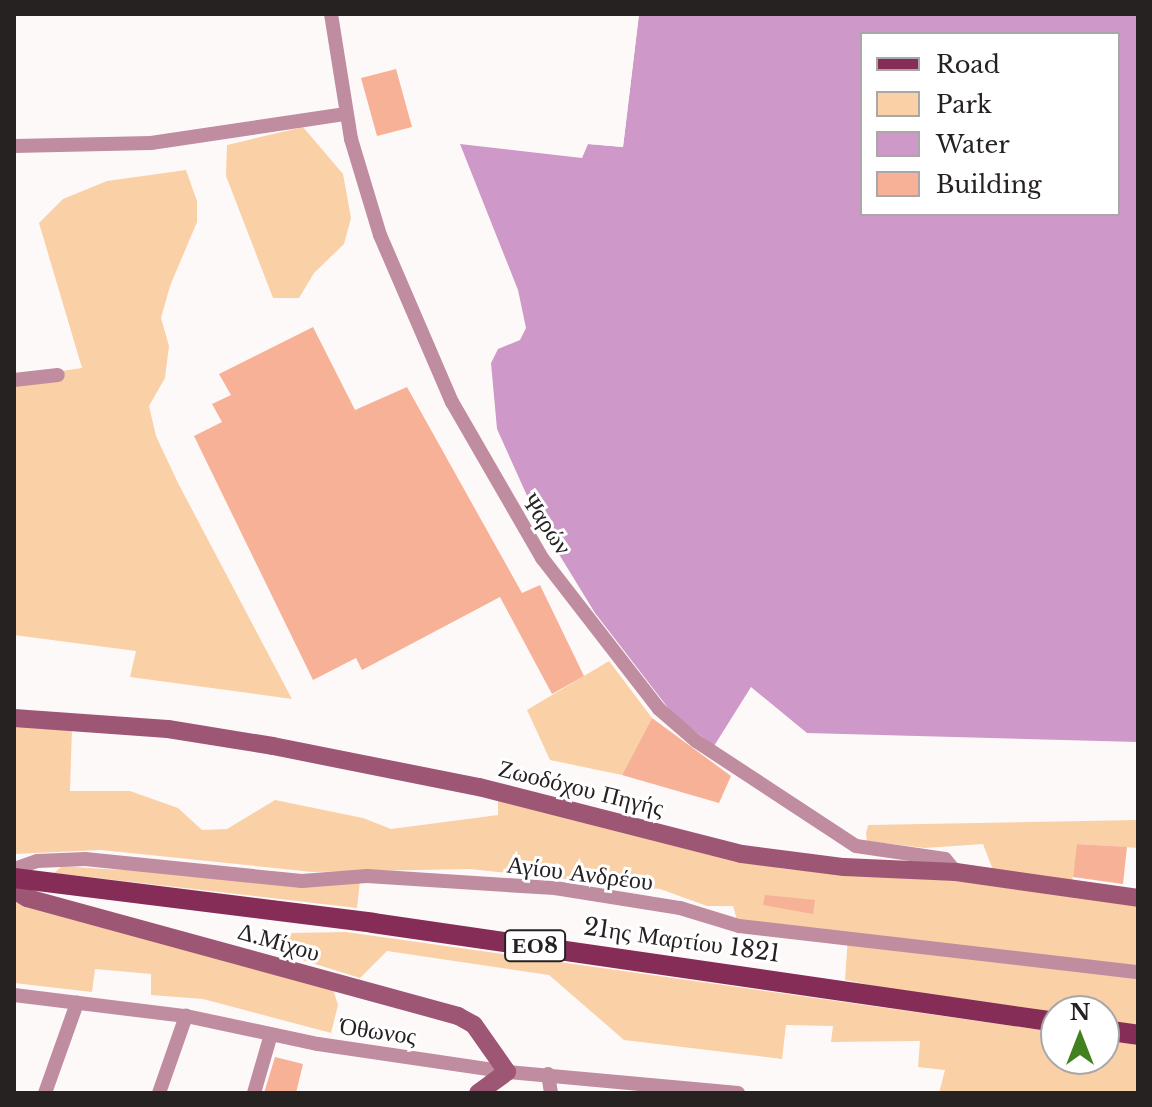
<!DOCTYPE html>
<html>
<head>
<meta charset="utf-8">
<style>
	body { margin:0 }
	#map { position:relative; width:1152px; height:1107px; overflow:hidden; background:#fef9f9; font-family:"Libre Baskerville",serif }
	div>[style] { position:absolute }
	.green>* { inset:0; background:#fad0a7 }
	.water>* { inset:0; background:#ce98c8 }
	.pier>* { inset:0; background:#fef9f9 }
	.building>* { inset:0; background:#f7b197 }
	.street>* { height:14px; margin:-7px; padding:0 7px; transform-origin:7px; border-radius:7px; background:#c08ca0 }
	.secondary>* { height:18px; margin:-9px; padding:0 9px; transform-origin:9px; border-radius:9px; background:#9e5675 }
	.primary>* { height:20px; margin:-10px; padding:0 10px; transform-origin:10px; border-radius:10px; background:#852d57 }
	span { translate:-50% -50%; white-space:nowrap; text-align:center; line-height:1.15; -webkit-text-stroke:6px #fff; paint-order:stroke }
	.shield-label span { padding:2px 6px; background:#fff; border:2px solid; border-radius:6px; -webkit-text-stroke-width:0 }
	.shield-label { font-size:22px; color:#272222; font-weight:700 }
	.street-label { font-size:24px; color:#272222 }
	.frame { position:absolute; inset:0; border:16px solid #272222; pointer-events:none }
	.legend { position:absolute; left:860px; top:32px; width:260px; height:184px; box-sizing:border-box; background:#fff; border:2px solid #a9a7a7; margin:0; padding:10px 14px; list-style:none; font-size:24px; color:#272222 }
	.legend li { display:flex; align-items:center; gap:16px; height:40px }
	.legend b { width:40px; border:2px solid #a9a7a7 }
	.north { position:absolute; left:1040px; top:995px; width:80px; height:80px; box-sizing:border-box; background:#fff; border:2px solid #a9a7a7; border-radius:50%; rotate:0deg; font-size:22px; font-weight:700; line-height:32px; text-align:center; color:#272222 }
	.north::after { content:''; display:block; margin:auto; width:28px; height:36px; background:#428120; clip-path:polygon(50% 0,100% 100%,50% 72%,0 100%) }
</style>
</head>
<body>
<div id="map">
	<div class="green">
		<i style="clip-path:polygon(303px 127px,343px 174px,351px 218px,344px 244px,314px 273px,299px 298px,273px 298px,226px 176px,227px 145px)"></i>
		<i style="clip-path:polygon(186px 170px,197px 201px,197px 222px,170px 286px,161px 318px,169px 346px,165px 378px,149px 406px,156px 436px,178px 483px,292px 699px,130px 677px,136px 651px,14px 635px,14px 378px,82px 368px,39px 223px,63px 199px,107px 181px)"></i>
		<i style="clip-path:polygon(609px 661px,652px 718px,622px 775px,550px 760px,527px 710px)"></i>
		<i style="clip-path:polygon(15px 726px,72px 728px,70px 791px,130px 791px,178px 808px,202px 830px,227px 829px,275px 800px,363px 818px,391px 829px,498px 815px,498px 799px,784px 869px,953px 879px,1138px 904px,1138px 1037px,1104px 1031px,1104px 1011px,1056px 1011px,1056px 1022px,845px 980px,848px 936px,737px 920px,733px 906px,707px 906px,660px 889px,469px 869px,313px 872px,101px 850px,14px 854px)"></i>
		<i style="clip-path:polygon(1138px 820px,1138px 848px,1078px 844px,1072px 882px,993px 870px,983px 844px,925px 848px,867px 841px,866px 834px,868px 825px)"></i>
		<i style="clip-path:polygon(62px 866px,104px 869px,360px 881px,357px 908px,54px 873px)"></i>
		<i style="clip-path:polygon(14px 901px,333px 989px,338px 1005px,331px 1033px,203px 999px,151px 995px,151px 974px,95px 969px,92px 992px,14px 983px)"></i>
		<i style="clip-path:polygon(346px 932px,1056px 1032px,1056px 1059px,1104px 1059px,1104px 1040px,1138px 1045px,1138px 1093px,939px 1093px,945px 1070px,918px 1067px,920px 1041px,831px 1042px,833px 1026px,786px 1025px,782px 1059px,624px 1040px,549px 975px,387px 951px,360px 978px,267px 949px,268px 941px,292px 933px)"></i>
	</div>
	<div class="water">
		<i style="clip-path:polygon(evenodd,639px 14px,1138px 14px,1138px 742px,807px 733px,751px 687px,714px 746px,672px 713px,595px 613px,538px 520px,497px 429px,491px 363px,498px 349px,520px 340px,526px 328px,518px 290px,460px 144px,582px 158px,588px 144px,623px 147px,639px 14px,862px 34px,1118px 34px,1118px 214px,862px 214px,862px 34px)"></i>
	</div>
	<div class="pier">
		<i style="clip-path:polygon(635px 14px,639px 14px,623px 147px,588px 144px,620px 143px)"></i>
	</div>
	<div class="building">
		<i style="clip-path:polygon(396px 69px,412px 127px,377px 136px,361px 78px)"></i>
		<i style="clip-path:polygon(313px 327px,355px 410px,407px 387px,522px 593px,540px 585px,584px 676px,552px 694px,500px 597px,362px 670px,356px 658px,313px 680px,194px 436px,222px 422px,212px 404px,231px 395px,219px 374px)"></i>
		<i style="clip-path:polygon(652px 718px,731px 776px,719px 803px,622px 775px)"></i>
		<i style="clip-path:polygon(1077px 844px,1127px 847px,1123px 884px,1073px 877px)"></i>
		<i style="clip-path:polygon(765px 895px,815px 900px,813px 914px,763px 905px)"></i>
		<i style="clip-path:polygon(275px 1057px,303px 1064px,296px 1093px,264px 1093px)"></i>
	</div>
	<div class="street">
		<i style="left:331px;top:14px;width:127px;rotate:80.9deg"></i>
		<i style="left:351px;top:139px;width:100px;rotate:73.2deg"></i>
		<i style="left:380px;top:235px;width:182px;rotate:66.7deg"></i>
		<i style="left:452px;top:402px;width:180px;rotate:60deg"></i>
		<i style="left:542px;top:558px;width:191px;rotate:52.2deg"></i>
		<i style="left:659px;top:709px;width:49px;rotate:40.9deg"></i>
		<i style="left:696px;top:741px;width:191px;rotate:33.3deg"></i>
		<i style="left:856px;top:846px;width:90px;rotate:8.3deg"></i>
		<i style="left:945px;top:859px;width:17px;rotate:50deg"></i>
		<i style="left:14px;top:146px;width:137px;rotate:-1.3deg"></i>
		<i style="left:151px;top:143px;width:197px;rotate:-8.5deg"></i>
		<i style="left:14px;top:380px;width:44px;rotate:-6.5deg"></i>
		<i style="left:14px;top:869px;width:24px;rotate:-19deg"></i>
		<i style="left:37px;top:861px;width:48px;rotate:-2.4deg"></i>
		<i style="left:85px;top:859px;width:218px;rotate:5.8deg"></i>
		<i style="left:302px;top:881px;width:65px;rotate:-4.4deg"></i>
		<i style="left:367px;top:876px;width:188px;rotate:3.7deg"></i>
		<i style="left:555px;top:888px;width:127px;rotate:9.1deg"></i>
		<i style="left:680px;top:908px;width:62px;rotate:17deg"></i>
		<i style="left:739px;top:926px;width:402px;rotate:6.6deg"></i>
		<i style="left:14px;top:995px;width:173px;rotate:7deg"></i>
		<i style="left:186px;top:1016px;width:135px;rotate:12deg"></i>
		<i style="left:318px;top:1044px;width:191px;rotate:8.4deg"></i>
		<i style="left:507px;top:1072px;width:232px;rotate:5.2deg"></i>
		<i style="left:548px;top:1074px;width:19px;rotate:81deg"></i>
		<i style="left:45px;top:1093px;width:96px;rotate:-70.4deg"></i>
		<i style="left:159px;top:1093px;width:82px;rotate:-70.7deg"></i>
		<i style="left:254px;top:1093px;width:61px;rotate:-73.9deg"></i>
	</div>
	<div class="secondary">
		<i style="left:14px;top:718px;width:154px;rotate:4.1deg"></i>
		<i style="left:168px;top:729px;width:106px;rotate:9.2deg"></i>
		<i style="left:273px;top:746px;width:210px;rotate:11.3deg"></i>
		<i style="left:479px;top:787px;width:271px;rotate:14.3deg"></i>
		<i style="left:742px;top:854px;width:103px;rotate:7.3deg"></i>
		<i style="left:844px;top:867px;width:112px;rotate:2.6deg"></i>
		<i style="left:956px;top:872px;width:184px;rotate:8.1deg"></i>
		<i style="left:14px;top:890px;width:15px;rotate:32deg"></i>
		<i style="left:27px;top:898px;width:447px;rotate:15.3deg"></i>
		<i style="left:458px;top:1016px;width:18px;rotate:29deg"></i>
		<i style="left:474px;top:1025px;width:57px;rotate:54.9deg"></i>
		<i style="left:478px;top:1093px;width:36px;rotate:-36deg"></i>
	</div>
	<div class="primary">
		<i style="left:14px;top:878px;width:362px;rotate:7.1deg"></i>
		<i style="left:373px;top:923px;width:690px;rotate:8.25deg"></i>
		<i style="left:1104px;top:1030px;width:34px;rotate:8deg"></i>
	</div>
	<div class="shield-label">
		<span style="left:535px;top:946px">ΕΟ8</span>
	</div>
	<div class="street-label">
		<span style="left:547px;top:524px;rotate:56deg">Ψαρών</span>
		<span style="left:581px;top:788px;rotate:14deg">Ζωοδόχου Πηγής</span>
		<span style="left:580px;top:873px;rotate:7deg">Αγίου Ανδρέου</span>
		<span style="left:682px;top:940px;rotate:8deg">21ης Μαρτίου 1821</span>
		<span style="left:279px;top:942px;rotate:16deg">Δ.Μίχου</span>
		<span style="left:378px;top:1031px;rotate:8deg">Όθωνος</span>
	</div>
	<div class="frame"></div>
	<ul class="legend">
	<li><b style="height:10px;background:#852d57"></b>Road</li>
	<li><b style="height:22px;background:#fad0a7"></b>Park</li>
	<li><b style="height:22px;background:#ce98c8"></b>Water</li>
	<li><b style="height:22px;background:#f7b197"></b>Building</li>
	</ul>
	<div class="north">N</div>
</div>
</body>
</html>
